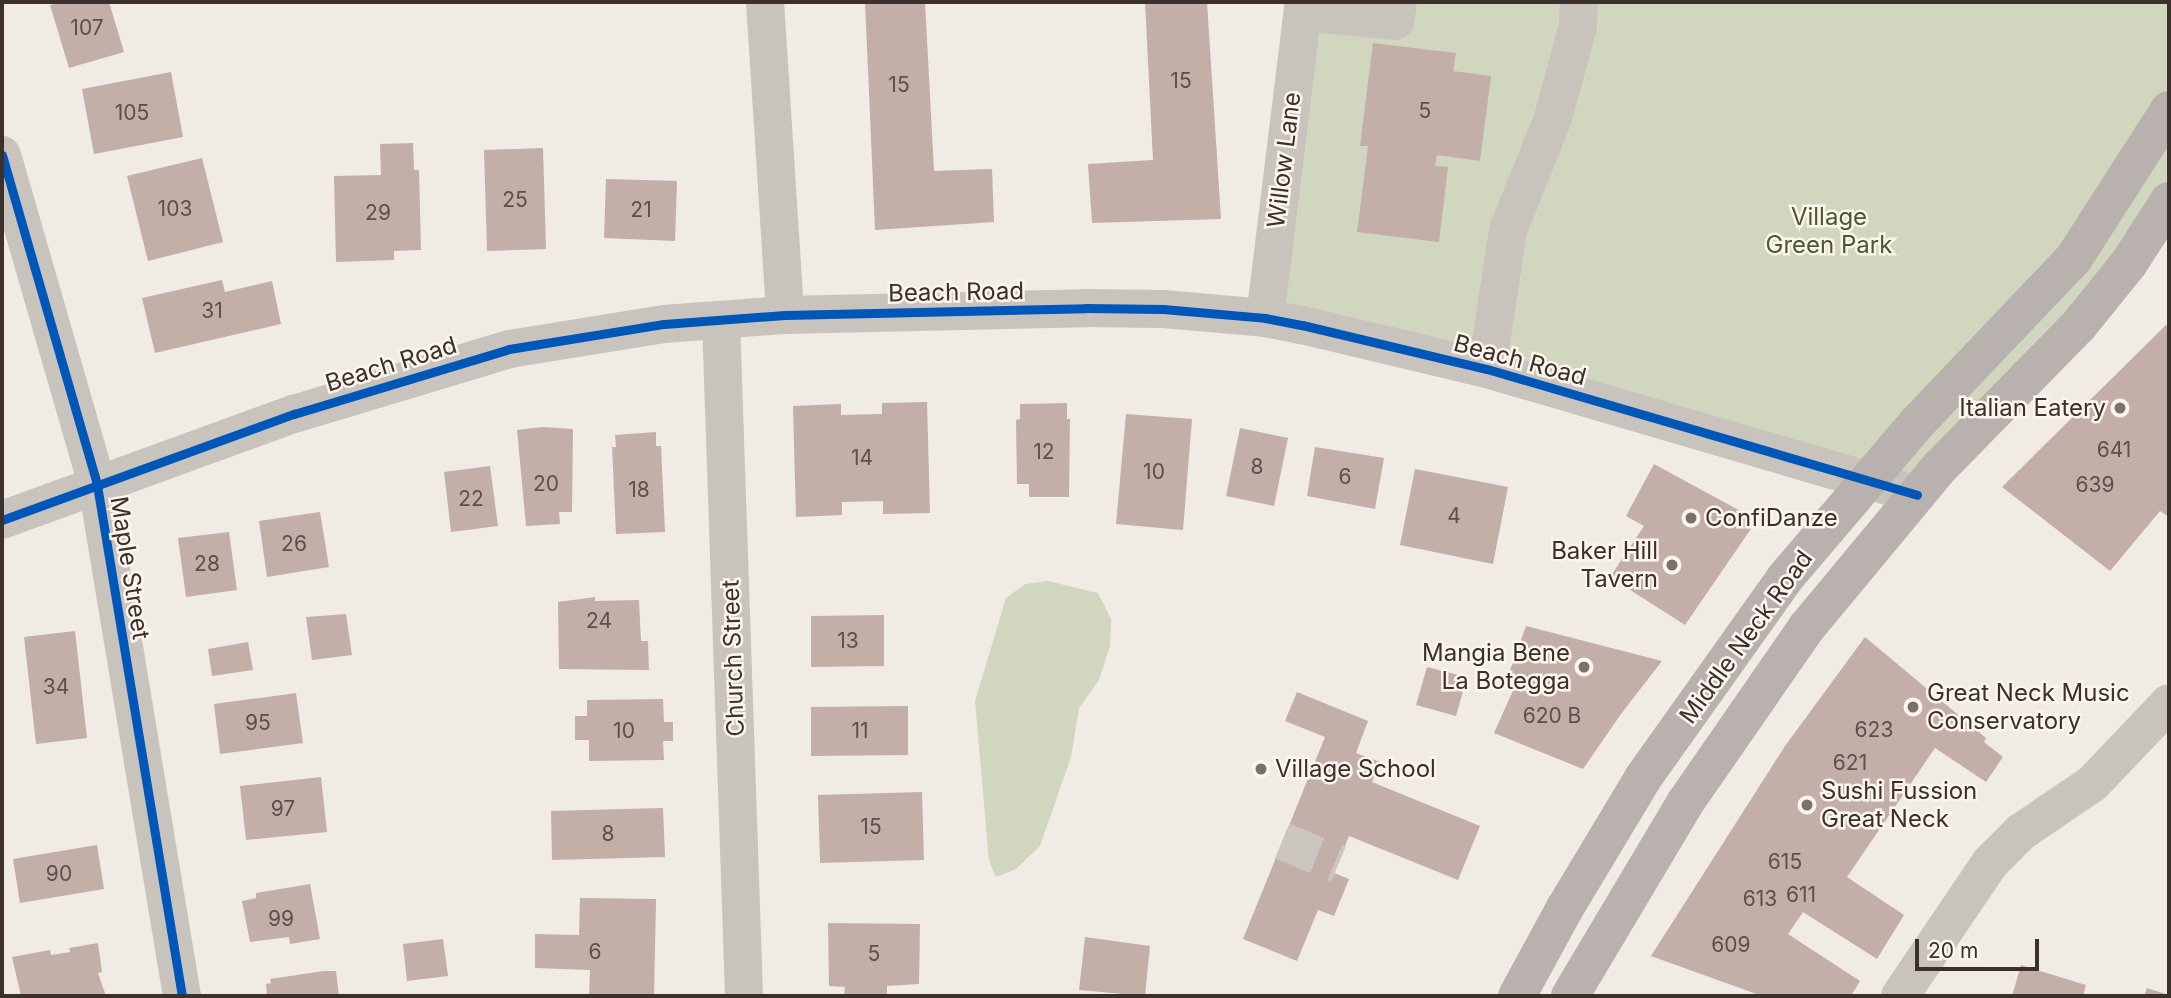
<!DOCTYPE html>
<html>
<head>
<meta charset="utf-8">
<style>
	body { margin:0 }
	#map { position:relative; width:2171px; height:998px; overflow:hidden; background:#f0ebe5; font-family:Inter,sans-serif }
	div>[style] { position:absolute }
	.green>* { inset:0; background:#d1d6bf }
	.building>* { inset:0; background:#c3afa7 }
	.minor-tunnel>* { height:38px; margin-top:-19px; transform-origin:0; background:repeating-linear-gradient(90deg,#ccc6c0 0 38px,transparent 0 57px) }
	.minor>* { height:38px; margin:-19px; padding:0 19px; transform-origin:19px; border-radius:19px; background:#c9c3be }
	.major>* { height:38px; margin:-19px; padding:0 19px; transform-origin:19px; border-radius:19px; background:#b8b1ad }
	.cycleway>* { height:9px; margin:-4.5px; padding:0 4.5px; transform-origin:4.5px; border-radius:4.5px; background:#0057b8 }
	.dots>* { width:19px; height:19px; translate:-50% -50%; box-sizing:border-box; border:4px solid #fbf5ee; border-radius:50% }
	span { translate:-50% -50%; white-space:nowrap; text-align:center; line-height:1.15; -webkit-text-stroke:5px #fbf5ee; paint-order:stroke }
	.number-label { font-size:21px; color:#5d504a }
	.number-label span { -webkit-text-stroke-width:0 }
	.street-label { font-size:24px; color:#3b302b }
	.park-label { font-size:24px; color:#4a5a2e }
	.poi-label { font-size:24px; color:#3b302b }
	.right { translate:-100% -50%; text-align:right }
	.left { translate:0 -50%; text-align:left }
	.frame { position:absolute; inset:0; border:4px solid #3b302b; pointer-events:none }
	.scale { position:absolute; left:1915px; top:939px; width:124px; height:32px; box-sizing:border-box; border:4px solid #3b302b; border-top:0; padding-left:9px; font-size:21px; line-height:24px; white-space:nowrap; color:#3b302b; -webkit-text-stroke:5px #fbf5ee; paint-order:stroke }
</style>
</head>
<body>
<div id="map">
	<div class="green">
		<i style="clip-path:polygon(1303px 2px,2169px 2px,2169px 176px,2114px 271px,1898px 489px,1264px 323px)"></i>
		<i style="clip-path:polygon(1048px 581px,1098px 593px,1111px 619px,1110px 646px,1099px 680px,1079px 708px,1071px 757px,1040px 846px,1016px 869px,996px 877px,989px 861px,975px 701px,1006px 598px,1025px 584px)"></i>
	</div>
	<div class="building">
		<i style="clip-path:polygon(62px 2px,109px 2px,124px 52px,69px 68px,50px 5px)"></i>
		<i style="clip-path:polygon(865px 2px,925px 2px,934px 171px,992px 169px,994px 222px,875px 230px)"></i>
		<i style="clip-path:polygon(1145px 2px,1207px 2px,1221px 219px,1092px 223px,1088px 164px,1153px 160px)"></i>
		<i style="clip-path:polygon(1373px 43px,1456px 53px,1453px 71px,1491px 76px,1480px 161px,1437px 155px,1435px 166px,1448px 167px,1439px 242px,1357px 232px,1368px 146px,1360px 146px)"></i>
		<i style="clip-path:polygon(171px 72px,183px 137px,94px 154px,82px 89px)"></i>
		<i style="clip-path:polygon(413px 143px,414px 170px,419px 170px,421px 250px,394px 251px,394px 260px,336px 262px,334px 176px,381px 175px,380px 144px)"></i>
		<i style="clip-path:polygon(543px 148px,546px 249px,487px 251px,484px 150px)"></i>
		<i style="clip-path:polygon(202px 158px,223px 242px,148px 261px,127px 176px)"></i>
		<i style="clip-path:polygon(606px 179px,677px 181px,675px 241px,604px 238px)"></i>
		<i style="clip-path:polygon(222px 280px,225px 292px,272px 281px,281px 324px,155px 353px,142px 298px)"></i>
		<i style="clip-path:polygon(2166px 325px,2169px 327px,2169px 517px,2160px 511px,2110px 571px,2002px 487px)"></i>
		<i style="clip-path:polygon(927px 402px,930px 513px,883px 514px,883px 501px,842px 502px,842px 515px,796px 517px,793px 406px,841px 404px,841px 415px,882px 414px,882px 403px)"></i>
		<i style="clip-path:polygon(1067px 403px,1067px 419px,1070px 419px,1069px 497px,1029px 497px,1029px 484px,1017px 484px,1016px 420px,1020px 419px,1020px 404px)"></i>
		<i style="clip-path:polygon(1126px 414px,1192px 419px,1183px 530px,1116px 524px)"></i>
		<i style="clip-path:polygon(542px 427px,573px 429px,572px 512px,559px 512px,560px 524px,526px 526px,517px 430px)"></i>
		<i style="clip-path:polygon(1240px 428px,1288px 438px,1274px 506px,1226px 496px)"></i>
		<i style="clip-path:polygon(656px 432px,656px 446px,661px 446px,665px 532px,616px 534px,612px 447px,616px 447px,615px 435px)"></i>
		<i style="clip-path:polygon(1315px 447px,1384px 458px,1375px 509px,1307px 496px)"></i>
		<i style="clip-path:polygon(1654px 464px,1757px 520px,1685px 625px,1610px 577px,1644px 526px,1626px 516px)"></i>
		<i style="clip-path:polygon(490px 466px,498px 526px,451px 532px,444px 472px)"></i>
		<i style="clip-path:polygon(1415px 469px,1508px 487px,1493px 564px,1400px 545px)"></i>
		<i style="clip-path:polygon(320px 512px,329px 567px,267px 577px,259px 521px)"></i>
		<i style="clip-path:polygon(229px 532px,237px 590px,186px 597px,178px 538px)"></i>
		<i style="clip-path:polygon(595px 597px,595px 601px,639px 600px,641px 641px,648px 641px,649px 670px,559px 669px,558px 602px)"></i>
		<i style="clip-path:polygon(346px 614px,352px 655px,312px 660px,306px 617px)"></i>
		<i style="clip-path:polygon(884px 615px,884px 666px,811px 667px,811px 616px)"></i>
		<i style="clip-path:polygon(1526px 626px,1662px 661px,1621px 714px,1583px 769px,1494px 733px,1519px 677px,1509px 673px)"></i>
		<i style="clip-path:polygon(75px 631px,87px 738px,36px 744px,24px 637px)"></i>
		<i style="clip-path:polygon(1865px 637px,1986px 738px,1984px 742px,2003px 757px,1986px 782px,1935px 748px,1847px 877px,1904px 915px,1877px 959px,1803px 912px,1788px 934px,1860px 981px,1851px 996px,1762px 996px,1651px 956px,1785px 746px)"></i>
		<i style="clip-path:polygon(248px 642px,253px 670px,212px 676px,208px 649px)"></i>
		<i style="clip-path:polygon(1427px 667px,1467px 677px,1456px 716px,1416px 705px)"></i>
		<i style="clip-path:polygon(1297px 692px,1368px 721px,1356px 753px,1380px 762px,1372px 782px,1480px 826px,1458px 880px,1349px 836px,1334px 873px,1349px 879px,1334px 916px,1318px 910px,1297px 961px,1243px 939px,1325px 737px,1285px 721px)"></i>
		<i style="clip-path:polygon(296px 693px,303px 743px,220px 754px,214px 704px)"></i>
		<i style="clip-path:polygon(663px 699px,664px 722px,673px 722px,673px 741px,663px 741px,664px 760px,589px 761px,589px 740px,575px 740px,575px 716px,587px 716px,587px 700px)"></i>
		<i style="clip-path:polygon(908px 706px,908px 755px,811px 756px,811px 707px)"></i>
		<i style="clip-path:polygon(321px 777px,327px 832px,246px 840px,240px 786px)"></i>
		<i style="clip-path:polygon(922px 792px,924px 860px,820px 863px,818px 795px)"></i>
		<i style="clip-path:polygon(663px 808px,665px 857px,552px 860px,551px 811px)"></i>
		<i style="clip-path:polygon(97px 845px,104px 889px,20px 903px,13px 859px)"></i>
		<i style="clip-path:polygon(310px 884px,320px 939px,290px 944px,289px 937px,250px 942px,242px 901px,256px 898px,256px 893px)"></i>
		<i style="clip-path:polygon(580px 898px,656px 899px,654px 996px,589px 996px,590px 970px,535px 968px,535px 934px,579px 935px)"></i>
		<i style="clip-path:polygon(828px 923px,920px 924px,919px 984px,887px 986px,887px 996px,844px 996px,845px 987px,829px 986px)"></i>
		<i style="clip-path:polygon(1085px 937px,1150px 946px,1145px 996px,1079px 990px)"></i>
		<i style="clip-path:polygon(443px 939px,448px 976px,407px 981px,403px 944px)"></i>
		<i style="clip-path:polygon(98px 943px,102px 972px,98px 973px,106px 996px,21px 996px,12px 957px,50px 950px,51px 955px,70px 952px,69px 948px)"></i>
		<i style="clip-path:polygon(2021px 965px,2086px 985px,2083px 996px,2012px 996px)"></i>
		<i style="clip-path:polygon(324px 971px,336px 971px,339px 996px,267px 996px,266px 984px,271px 983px,270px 979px)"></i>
		<i style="clip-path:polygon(2147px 988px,2169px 995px,2169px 996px,2144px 996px)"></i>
	</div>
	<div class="minor-tunnel">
		<i style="left:1282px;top:841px;width:61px;rotate:22.3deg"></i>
	</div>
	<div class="minor">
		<i style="left:765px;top:2px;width:314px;rotate:86.3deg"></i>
		<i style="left:1303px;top:12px;width:92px;rotate:5.6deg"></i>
		<i style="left:1395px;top:21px;width:19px;rotate:-81deg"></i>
		<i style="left:2px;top:155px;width:343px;rotate:73.9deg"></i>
		<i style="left:97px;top:485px;width:518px;rotate:80.56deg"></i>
		<i style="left:1265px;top:318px;width:318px;rotate:-83deg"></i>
		<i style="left:721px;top:320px;width:676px;rotate:88.05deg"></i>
		<i style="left:1487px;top:369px;width:141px;rotate:-81.4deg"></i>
		<i style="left:1508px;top:230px;width:121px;rotate:-68.1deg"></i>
		<i style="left:1553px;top:118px;width:95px;rotate:-74.8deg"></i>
		<i style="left:1578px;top:26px;width:24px;rotate:-88deg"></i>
		<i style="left:2px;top:520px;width:311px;rotate:-20deg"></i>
		<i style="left:294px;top:414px;width:225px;rotate:-16.8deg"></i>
		<i style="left:509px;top:349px;width:157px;rotate:-9.2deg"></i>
		<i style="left:664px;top:324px;width:121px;rotate:-4.3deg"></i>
		<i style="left:785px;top:315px;width:301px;rotate:-1.3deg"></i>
		<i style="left:1086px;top:308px;width:77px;rotate:0.7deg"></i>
		<i style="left:1163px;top:309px;width:102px;rotate:5deg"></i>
		<i style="left:1265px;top:318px;width:38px;rotate:11deg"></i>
		<i style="left:1302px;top:325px;width:190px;rotate:13.4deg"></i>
		<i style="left:1487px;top:369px;width:448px;rotate:16.3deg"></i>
		<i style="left:1900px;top:996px;width:161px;rotate:-55.9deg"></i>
		<i style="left:1990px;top:863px;width:44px;rotate:-45deg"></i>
		<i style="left:2021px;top:832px;width:87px;rotate:-34.2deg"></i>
		<i style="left:2093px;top:783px;width:110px;rotate:-46.5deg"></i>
	</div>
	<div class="major">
		<i style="left:1517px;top:996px;width:100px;rotate:-61.4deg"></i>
		<i style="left:1565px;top:908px;width:152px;rotate:-59deg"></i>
		<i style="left:1643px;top:778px;width:245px;rotate:-54.6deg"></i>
		<i style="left:1785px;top:578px;width:204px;rotate:-49.6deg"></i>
		<i style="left:1917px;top:423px;width:228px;rotate:-46.4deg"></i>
		<i style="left:2074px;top:258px;width:176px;rotate:-57.3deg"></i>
		<i style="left:1570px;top:996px;width:225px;rotate:-59.2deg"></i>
		<i style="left:1685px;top:803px;width:214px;rotate:-55.3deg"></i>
		<i style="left:1807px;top:627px;width:208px;rotate:-50.3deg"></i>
		<i style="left:1940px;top:467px;width:199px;rotate:-45.6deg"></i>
		<i style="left:2079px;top:325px;width:80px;rotate:-51.1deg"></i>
		<i style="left:2129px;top:263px;width:74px;rotate:-57.2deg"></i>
	</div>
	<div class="cycleway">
		<i style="left:2px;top:155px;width:343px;rotate:73.9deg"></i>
		<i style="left:97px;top:485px;width:518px;rotate:80.56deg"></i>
		<i style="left:2px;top:520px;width:311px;rotate:-20deg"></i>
		<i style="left:294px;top:414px;width:225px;rotate:-16.8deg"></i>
		<i style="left:509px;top:349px;width:157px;rotate:-9.2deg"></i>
		<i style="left:664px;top:324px;width:121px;rotate:-4.3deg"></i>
		<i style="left:785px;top:315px;width:301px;rotate:-1.3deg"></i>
		<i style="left:1086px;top:308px;width:77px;rotate:0.7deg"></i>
		<i style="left:1163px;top:309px;width:102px;rotate:5deg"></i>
		<i style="left:1265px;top:318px;width:38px;rotate:11deg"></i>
		<i style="left:1302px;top:325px;width:190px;rotate:13.4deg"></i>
		<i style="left:1487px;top:369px;width:448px;rotate:16.3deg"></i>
	</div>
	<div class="dots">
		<i style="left:2120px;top:408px;background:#7a716c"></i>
		<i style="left:1691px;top:518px;background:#7a716c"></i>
		<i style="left:1672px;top:565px;background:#7a716c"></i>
		<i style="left:1584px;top:667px;background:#7a716c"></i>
		<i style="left:1913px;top:707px;background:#7a716c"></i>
		<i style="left:1261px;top:769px;background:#7a716c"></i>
		<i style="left:1807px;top:805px;background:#7a716c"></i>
	</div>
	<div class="number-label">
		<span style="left:87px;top:28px">107</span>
		<span style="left:1181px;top:81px">15</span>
		<span style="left:899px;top:85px">15</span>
		<span style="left:1425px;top:111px">5</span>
		<span style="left:132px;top:113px">105</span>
		<span style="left:515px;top:200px">25</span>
		<span style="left:175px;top:209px">103</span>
		<span style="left:641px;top:210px">21</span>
		<span style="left:378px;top:213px">29</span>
		<span style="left:212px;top:311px">31</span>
		<span style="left:2114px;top:450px">641</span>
		<span style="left:1044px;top:452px">12</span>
		<span style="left:862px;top:458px">14</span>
		<span style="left:1257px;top:467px">8</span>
		<span style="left:1154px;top:472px">10</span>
		<span style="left:1345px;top:477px">6</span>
		<span style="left:546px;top:484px">20</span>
		<span style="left:2095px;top:485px">639</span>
		<span style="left:639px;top:490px">18</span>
		<span style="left:471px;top:499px">22</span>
		<span style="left:1454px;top:516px">4</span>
		<span style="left:294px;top:544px">26</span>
		<span style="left:207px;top:564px">28</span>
		<span style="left:599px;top:621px">24</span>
		<span style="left:848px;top:641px">13</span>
		<span style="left:56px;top:687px">34</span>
		<span style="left:1552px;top:716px">620 B</span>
		<span style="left:258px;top:723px">95</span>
		<span style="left:1874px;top:730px">623</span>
		<span style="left:624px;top:731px">10</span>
		<span style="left:860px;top:731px">11</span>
		<span style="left:1850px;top:763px">621</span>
		<span style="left:283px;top:809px">97</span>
		<span style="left:871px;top:827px">15</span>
		<span style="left:608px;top:834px">8</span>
		<span style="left:1785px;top:862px">615</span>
		<span style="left:59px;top:874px">90</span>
		<span style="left:1801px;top:895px">611</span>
		<span style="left:1760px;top:899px">613</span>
		<span style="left:281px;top:919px">99</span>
		<span style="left:1731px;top:945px">609</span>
		<span style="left:595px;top:952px">6</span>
		<span style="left:874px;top:954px">5</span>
	</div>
	<div class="street-label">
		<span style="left:1284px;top:160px;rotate:-83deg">Willow Lane</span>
		<span style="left:956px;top:292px;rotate:-1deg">Beach Road</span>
		<span style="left:1520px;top:360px;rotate:15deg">Beach Road</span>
		<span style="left:391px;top:364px;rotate:-17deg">Beach Road</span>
		<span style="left:130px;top:568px;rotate:81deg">Maple Street</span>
		<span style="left:1746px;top:637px;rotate:-54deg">Middle Neck Road</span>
		<span style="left:733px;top:658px;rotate:-92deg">Church Street</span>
	</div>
	<div class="park-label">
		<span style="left:1829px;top:231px">Village<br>Green Park</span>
	</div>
	<div class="poi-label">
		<span class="right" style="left:2106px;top:408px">Italian Eatery</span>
		<span class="left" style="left:1705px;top:518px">ConfiDanze</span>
		<span class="right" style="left:1658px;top:565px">Baker Hill<br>Tavern</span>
		<span class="right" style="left:1570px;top:667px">Mangia Bene<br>La Botegga</span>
		<span class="left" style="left:1927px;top:707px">Great Neck Music<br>Conservatory</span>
		<span class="left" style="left:1275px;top:769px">Village School</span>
		<span class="left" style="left:1821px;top:805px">Sushi Fussion<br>Great Neck</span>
	</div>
	<div class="frame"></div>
	<div class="scale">20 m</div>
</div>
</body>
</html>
